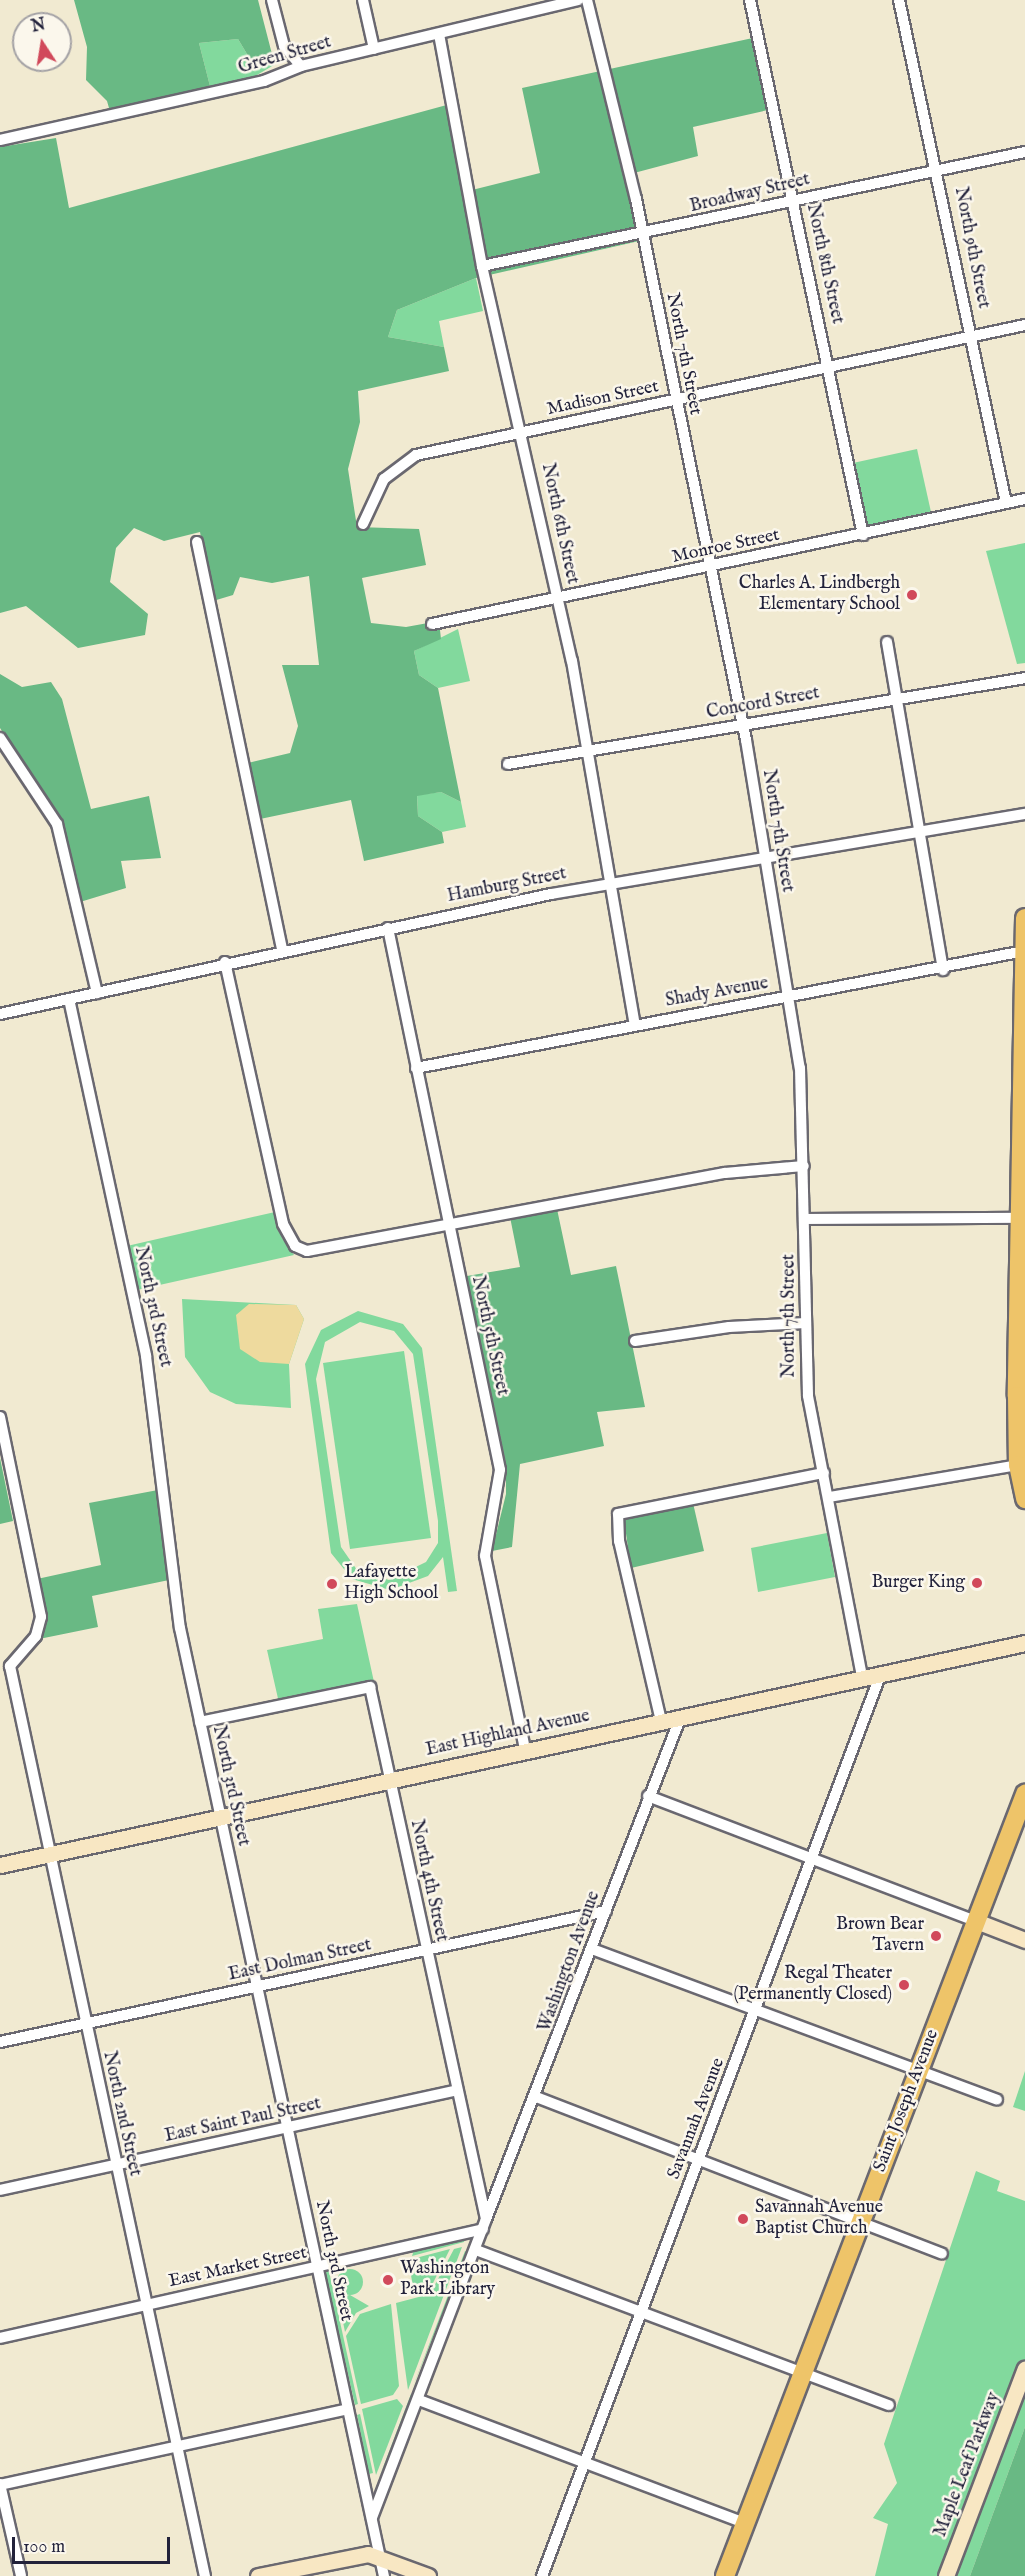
<!DOCTYPE html>
<html>
<head>
<meta charset="utf-8">
<style>
	body { margin:0 }
	#map { position:relative; width:1025px; height:2576px; overflow:hidden; background:#f1ead1; font-family:"IM FELL English",serif }
	div>[style] { position:absolute }
	.green>* { inset:0; background:#82d99d }
	.round { border-radius:50% }
	.forest>* { inset:0; background:#69b984 }
	.sand>* { inset:0; background:#eeda9e }
	.roads { filter:drop-shadow(2px 0 #6a6870) drop-shadow(-2px 0 #6a6870) drop-shadow(0 2px #6a6870) drop-shadow(0 -2px #6a6870) }
	.street>* { height:10px; margin:-5px; padding:0 5px; transform-origin:5px; border-radius:5px; background:#fff }
	.secondary>* { height:15px; margin:-7.5px; padding:0 7.5px; transform-origin:7.5px; border-radius:7.5px; background:#f8e7c3 }
	.primary>* { height:18px; margin:-9px; padding:0 9px; transform-origin:9px; border-radius:9px; background:#eec469 }
	.dots>* { width:16px; height:16px; translate:-50% -50%; box-sizing:border-box; border:3px solid #fbf7ec; border-radius:50% }
	span { translate:-50% -50%; white-space:nowrap; text-align:center; line-height:1.15; -webkit-text-stroke:5px #fbf7ec; paint-order:stroke }
	.street-label { font-size:18px; color:#22223b }
	.poi-label { font-size:18px; color:#22223b }
	.right { translate:-100% -50%; text-align:right }
	.left { translate:0 -50%; text-align:left }
	.north { position:absolute; left:12px; top:12px; width:60px; height:60px; box-sizing:border-box; background:#fbf7ec; border:2px solid #a4a2a5; border-radius:50%; rotate:348deg; font-size:16px; font-weight:700; line-height:24px; text-align:center; color:#22223b }
	.north::after { content:''; display:block; margin:auto; width:21px; height:27px; background:#d1495b; clip-path:polygon(50% 0,100% 100%,50% 72%,0 100%) }
	.scale { position:absolute; left:12px; top:2537px; width:158px; height:27px; box-sizing:border-box; border:3px solid #22223b; border-top:0; padding-left:8px; font-size:18px; line-height:21px; white-space:nowrap; color:#22223b; -webkit-text-stroke:4px #fbf7ec; paint-order:stroke }
</style>
</head>
<body>
<div id="map">
	<div class="green">
		<i style="clip-path:polygon(238px 39px,256px 69px,273px 58px,274px 65px,252px 78px,211px 90px,199px 43px)"></i>
		<i style="clip-path:polygon(476px 278px,483px 311px,439px 321px,444px 347px,388px 337px,397px 310px)"></i>
		<i style="clip-path:polygon(917px 449px,931px 512px,868px 525px,853px 463px)"></i>
		<i style="clip-path:polygon(1025px 543px,1025px 663px,1017px 664px,986px 551px)"></i>
		<i style="clip-path:polygon(458px 629px,470px 681px,438px 688px,419px 675px,414px 651px)"></i>
		<i style="clip-path:polygon(441px 792px,461px 802px,466px 827px,442px 832px,418px 816px,417px 795px)"></i>
		<i style="clip-path:polygon(275px 1212px,282px 1238px,294px 1255px,137px 1290px,127px 1246px)"></i>
		<i style="clip-path:polygon(182px 1299px,296px 1305px,304px 1319px,289px 1364px,291px 1408px,236px 1404px,210px 1392px,185px 1357px)"></i>
		<i style="clip-path:polygon(evenodd,358px 1311px,403px 1324px,422px 1348px,457px 1591px,448px 1592px,443px 1557px,428px 1576px,390px 1590px,352px 1579px,331px 1553px,305px 1364px,321px 1330px,358px 1311px,360px 1322px,394px 1331px,413px 1354px,438px 1521px,438px 1543px,426px 1562px,389px 1580px,357px 1570px,341px 1547px,316px 1379px,325px 1342px,360px 1322px)"></i>
		<i style="clip-path:polygon(404px 1351px,431px 1538px,350px 1549px,323px 1363px)"></i>
		<i style="clip-path:polygon(827px 1533px,835px 1577px,758px 1592px,751px 1548px)"></i>
		<i style="clip-path:polygon(357px 1604px,374px 1682px,279px 1703px,267px 1650px,323px 1639px,318px 1609px)"></i>
		<i style="clip-path:polygon(1025px 2071px,1025px 2111px,1013px 2107px)"></i>
		<i style="clip-path:polygon(976px 2171px,1000px 2181px,997px 2191px,1025px 2201px,1025px 2427px,970px 2576px,875px 2576px,888px 2524px,873px 2518px,897px 2483px,884px 2444px)"></i>
		<i style="clip-path:polygon(466px 2237px,464px 2242px,412px 2256px,415px 2247px)"></i>
		<i style="clip-path:polygon(462px 2247px,408px 2390px,396px 2303px,430px 2294px,454px 2249px)"></i>
		<i style="clip-path:polygon(450px 2249px,430px 2289px,415px 2296px,408px 2260px)"></i>
		<i style="clip-path:polygon(465px 2251px,467px 2252px,412px 2389px)"></i>
		<i style="clip-path:polygon(328px 2267px,358px 2404px,355px 2405px,325px 2272px)"></i>
		<i class="round" style="left:337px;top:2269px;width:26px;height:26px"></i>
		<i style="clip-path:polygon(350px 2295px,369px 2306px,356px 2313px,345px 2332px,338px 2297px)"></i>
		<i style="clip-path:polygon(391px 2304px,399px 2386px,393px 2395px,361px 2404px,346px 2336px,360px 2314px)"></i>
		<i style="clip-path:polygon(411px 2394px,414px 2395px,379px 2478px)"></i>
		<i style="clip-path:polygon(397px 2399px,403px 2406px,376px 2475px,362px 2409px)"></i>
		<i style="clip-path:polygon(360px 2414px,373px 2473px,369px 2474px,357px 2415px)"></i>
	</div>
	<div class="forest">
		<i style="clip-path:polygon(74px 0,258px 0,273px 58px,256px 69px,238px 39px,199px 43px,211px 90px,111px 115px,107px 101px,86px 80px,87px 47px)"></i>
		<i style="clip-path:polygon(762px 36px,777px 100px,768px 110px,693px 127px,698px 156px,634px 173px,648px 239px,476px 278px,397px 310px,388px 337px,444px 347px,449px 371px,358px 391px,360px 422px,348px 469px,357px 527px,419px 529px,426px 565px,362px 578px,371px 623px,406px 627px,439px 621px,441px 639px,414px 651px,419px 675px,438px 688px,461px 802px,441px 792px,417px 796px,418px 816px,442px 832px,444px 843px,364px 861px,351px 800px,260px 819px,248px 763px,290px 753px,298px 726px,282px 665px,319px 665px,309px 576px,272px 583px,240px 577px,233px 595px,213px 601px,200px 532px,164px 541px,134px 528px,116px 548px,110px 582px,148px 614px,145px 635px,78px 648px,26px 606px,0 613px,0 147px,56px 138px,69px 208px,454px 103px,472px 190px,540px 173px,522px 88px)"></i>
		<i style="clip-path:polygon(0 674px,22px 687px,51px 682px,62px 699px,91px 809px,149px 796px,161px 858px,121px 861px,126px 888px,80px 902px,47px 803px,0 728px)"></i>
		<i style="clip-path:polygon(557px 1209px,571px 1275px,616px 1266px,645px 1407px,597px 1412px,604px 1446px,520px 1464px,512px 1547px,492px 1551px,506px 1494px,506px 1464px,467px 1276px,520px 1267px,510px 1217px)"></i>
		<i style="clip-path:polygon(0 1458px,13px 1521px,0 1524px)"></i>
		<i style="clip-path:polygon(158px 1490px,169px 1580px,92px 1596px,98px 1627px,39px 1639px,45px 1619px,37px 1579px,101px 1565px,89px 1503px)"></i>
		<i style="clip-path:polygon(693px 1503px,704px 1551px,631px 1568px,624px 1520px)"></i>
		<i style="clip-path:polygon(1025px 2427px,1025px 2576px,970px 2576px)"></i>
	</div>
	<div class="sand">
		<i style="clip-path:polygon(249px 1304px,296px 1305px,304px 1319px,289px 1364px,260px 1362px,240px 1349px,236px 1315px)"></i>
	</div>
	<div class="roads">
		<div class="street">
			<i style="left:272px;top:0;width:48px;rotate:75.4deg"></i>
			<i style="left:284px;top:46px;width:26px;rotate:50deg"></i>
			<i style="left:363px;top:0;width:50px;rotate:77.3deg"></i>
			<i style="left:587px;top:0;width:205px;rotate:76.2deg"></i>
			<i style="left:636px;top:199px;width:552px;rotate:78.51deg"></i>
			<i style="left:746px;top:740px;width:332px;rotate:80.7deg"></i>
			<i style="left:800px;top:1068px;width:328px;rotate:88.6deg"></i>
			<i style="left:808px;top:1396px;width:286px;rotate:79.1deg"></i>
			<i style="left:750px;top:0;width:547px;rotate:78.07deg"></i>
			<i style="left:899px;top:0;width:514px;rotate:77.99deg"></i>
			<i style="left:439px;top:34px;width:236px;rotate:79.5deg"></i>
			<i style="left:482px;top:266px;width:405px;rotate:77.2deg"></i>
			<i style="left:572px;top:661px;width:368px;rotate:80.2deg"></i>
			<i style="left:0;top:140px;width:271px;rotate:-12.6deg"></i>
			<i style="left:264px;top:81px;width:40px;rotate:-22deg"></i>
			<i style="left:301px;top:66px;width:285px;rotate:-13.4deg"></i>
			<i style="left:482px;top:266px;width:555px;rotate:-11.86deg"></i>
			<i style="left:363px;top:524px;width:50px;rotate:-65deg"></i>
			<i style="left:384px;top:479px;width:40px;rotate:-37deg"></i>
			<i style="left:416px;top:455px;width:623px;rotate:-12.05deg"></i>
			<i style="left:197px;top:542px;width:417px;rotate:78.2deg"></i>
			<i style="left:432px;top:624px;width:606px;rotate:-11.9deg"></i>
			<i style="left:887px;top:642px;width:333px;rotate:80.3deg"></i>
			<i style="left:0;top:738px;width:103px;rotate:56.5deg"></i>
			<i style="left:57px;top:824px;width:174px;rotate:76.7deg"></i>
			<i style="left:508px;top:764px;width:524px;rotate:-9.44deg"></i>
			<i style="left:388px;top:928px;width:553px;rotate:78.32deg"></i>
			<i style="left:500px;top:1470px;width:87px;rotate:99.9deg"></i>
			<i style="left:485px;top:1556px;width:198px;rotate:78.3deg"></i>
			<i style="left:225px;top:962px;width:268px;rotate:77.5deg"></i>
			<i style="left:283px;top:1224px;width:25px;rotate:61deg"></i>
			<i style="left:295px;top:1246px;width:13px;rotate:23deg"></i>
			<i style="left:307px;top:1251px;width:425px;rotate:-10.6deg"></i>
			<i style="left:725px;top:1173px;width:79px;rotate:-5.1deg"></i>
			<i style="left:69px;top:999px;width:365px;rotate:77.8deg"></i>
			<i style="left:146px;top:1356px;width:274px;rotate:82.9deg"></i>
			<i style="left:180px;top:1628px;width:970px;rotate:77.86deg"></i>
			<i style="left:0;top:1014px;width:564px;rotate:-12.29deg"></i>
			<i style="left:551px;top:894px;width:481px;rotate:-9.6deg"></i>
			<i style="left:416px;top:1068px;width:619px;rotate:-10.89deg"></i>
			<i style="left:807px;top:1219px;width:216px;rotate:-0.3deg"></i>
			<i style="left:635px;top:1341px;width:95px;rotate:-8.5deg"></i>
			<i style="left:729px;top:1327px;width:77px;rotate:-3deg"></i>
			<i style="left:0;top:1417px;width:204px;rotate:78.4deg"></i>
			<i style="left:41px;top:1617px;width:20px;rotate:105deg"></i>
			<i style="left:36px;top:1636px;width:40px;rotate:131deg"></i>
			<i style="left:10px;top:1666px;width:931px;rotate:77.91deg"></i>
			<i style="left:829px;top:1497px;width:192px;rotate:-9.6deg"></i>
			<i style="left:661px;top:1721px;width:185px;rotate:-103.1deg"></i>
			<i style="left:619px;top:1541px;width:27px;rotate:-92deg"></i>
			<i style="left:618px;top:1514px;width:210px;rotate:-11.3deg"></i>
			<i style="left:200px;top:1722px;width:174px;rotate:-11.6deg"></i>
			<i style="left:370px;top:1687px;width:544px;rotate:77.7deg"></i>
			<i style="left:486px;top:2219px;width:320px;rotate:110.9deg"></i>
			<i style="left:648px;top:1796px;width:351px;rotate:20.9deg"></i>
			<i style="left:592px;top:1949px;width:432px;rotate:20.4deg"></i>
			<i style="left:0;top:2042px;width:620px;rotate:-12.2deg"></i>
			<i style="left:536px;top:2097px;width:435px;rotate:21.1deg"></i>
			<i style="left:0;top:2190px;width:468px;rotate:-12.3deg"></i>
			<i style="left:486px;top:2219px;width:539px;rotate:-68.81deg"></i>
			<i style="left:476px;top:2250px;width:441px;rotate:20.6deg"></i>
			<i style="left:0;top:2338px;width:495px;rotate:-12.7deg"></i>
			<i style="left:419px;top:2400px;width:348px;rotate:20.7deg"></i>
			<i style="left:0;top:2484px;width:94px;rotate:77.1deg"></i>
			<i style="left:0;top:2485px;width:356px;rotate:-12.3deg"></i>
			<i style="left:542px;top:2576px;width:965px;rotate:-69.42deg"></i>
		</div>
		<div class="secondary">
			<i style="left:0;top:1865px;width:1049px;rotate:-12.22deg"></i>
			<i style="left:976px;top:1921px;width:53px;rotate:21.2deg"></i>
			<i style="left:258px;top:2576px;width:112px;rotate:-11.3deg"></i>
			<i style="left:368px;top:2554px;width:64px;rotate:20.1deg"></i>
			<i style="left:946px;top:2576px;width:222px;rotate:-69.2deg"></i>
		</div>
		<div class="primary">
			<i style="left:1025px;top:918px;width:478px;rotate:91deg"></i>
			<i style="left:1017px;top:1396px;width:69px;rotate:89.2deg"></i>
			<i style="left:1018px;top:1465px;width:35px;rotate:78deg"></i>
			<i style="left:725px;top:2576px;width:838px;rotate:-69.01deg"></i>
		</div>
	</div>
	<div class="dots">
		<i style="left:912px;top:595px;background:#d1495b"></i>
		<i style="left:977px;top:1583px;background:#d1495b"></i>
		<i style="left:332px;top:1584px;background:#d1495b"></i>
		<i style="left:936px;top:1936px;background:#d1495b"></i>
		<i style="left:904px;top:1985px;background:#d1495b"></i>
		<i style="left:743px;top:2219px;background:#d1495b"></i>
		<i style="left:388px;top:2280px;background:#d1495b"></i>
	</div>
	<div class="street-label">
		<span style="left:285px;top:56px;rotate:-16deg">Green Street</span>
		<span style="left:750px;top:194px;rotate:-13deg">Broadway Street</span>
		<span style="left:971px;top:248px;rotate:79deg">North 9th Street</span>
		<span style="left:824px;top:264px;rotate:78deg">North 8th Street</span>
		<span style="left:683px;top:354px;rotate:79deg">North 7th Street</span>
		<span style="left:603px;top:399px;rotate:-12deg">Madison Street</span>
		<span style="left:559px;top:524px;rotate:78deg">North 6th Street</span>
		<span style="left:726px;top:547px;rotate:-12deg">Monroe Street</span>
		<span style="left:763px;top:704px;rotate:-10deg">Concord Street</span>
		<span style="left:777px;top:831px;rotate:81deg">North 7th Street</span>
		<span style="left:507px;top:886px;rotate:-11deg">Hamburg Street</span>
		<span style="left:717px;top:993px;rotate:-10deg">Shady Avenue</span>
		<span style="left:152px;top:1307px;rotate:78deg">North 3rd Street</span>
		<span style="left:790px;top:1316px;rotate:-90deg">North 7th Street</span>
		<span style="left:489px;top:1336px;rotate:78deg">North 5th Street</span>
		<span style="left:508px;top:1734px;rotate:-12deg">East Highland Avenue</span>
		<span style="left:230px;top:1786px;rotate:78deg">North 3rd Street</span>
		<span style="left:428px;top:1881px;rotate:78deg">North 4th Street</span>
		<span style="left:300px;top:1961px;rotate:-12deg">East Dolman Street</span>
		<span style="left:570px;top:1962px;rotate:-70deg">Washington Avenue</span>
		<span style="left:907px;top:2101px;rotate:-69deg">Saint Joseph Avenue</span>
		<span style="left:121px;top:2114px;rotate:78deg">North 2nd Street</span>
		<span style="left:697px;top:2119px;rotate:-69deg">Savannah Avenue</span>
		<span style="left:243px;top:2121px;rotate:-12deg">East Saint Paul Street</span>
		<span style="left:333px;top:2261px;rotate:78deg">North 3rd Street</span>
		<span style="left:238px;top:2268px;rotate:-12deg">East Market Street</span>
		<span style="left:968px;top:2465px;rotate:-69deg">Maple Leaf Parkway</span>
	</div>
	<div class="poi-label">
		<span class="right" style="left:900px;top:595px">Charles A. Lindbergh<br>Elementary School</span>
		<span class="left" style="left:344px;top:1584px">Lafayette<br>High School</span>
		<span class="right" style="left:965px;top:1583px">Burger King</span>
		<span class="right" style="left:924px;top:1936px">Brown Bear<br>Tavern</span>
		<span class="right" style="left:892px;top:1985px">Regal Theater<br>(Permanently Closed)</span>
		<span class="left" style="left:755px;top:2219px">Savannah Avenue<br>Baptist Church</span>
		<span class="left" style="left:400px;top:2280px">Washington<br>Park Library</span>
	</div>
	<div class="north">N</div>
	<div class="scale">100 m</div>
</div>
</body>
</html>
